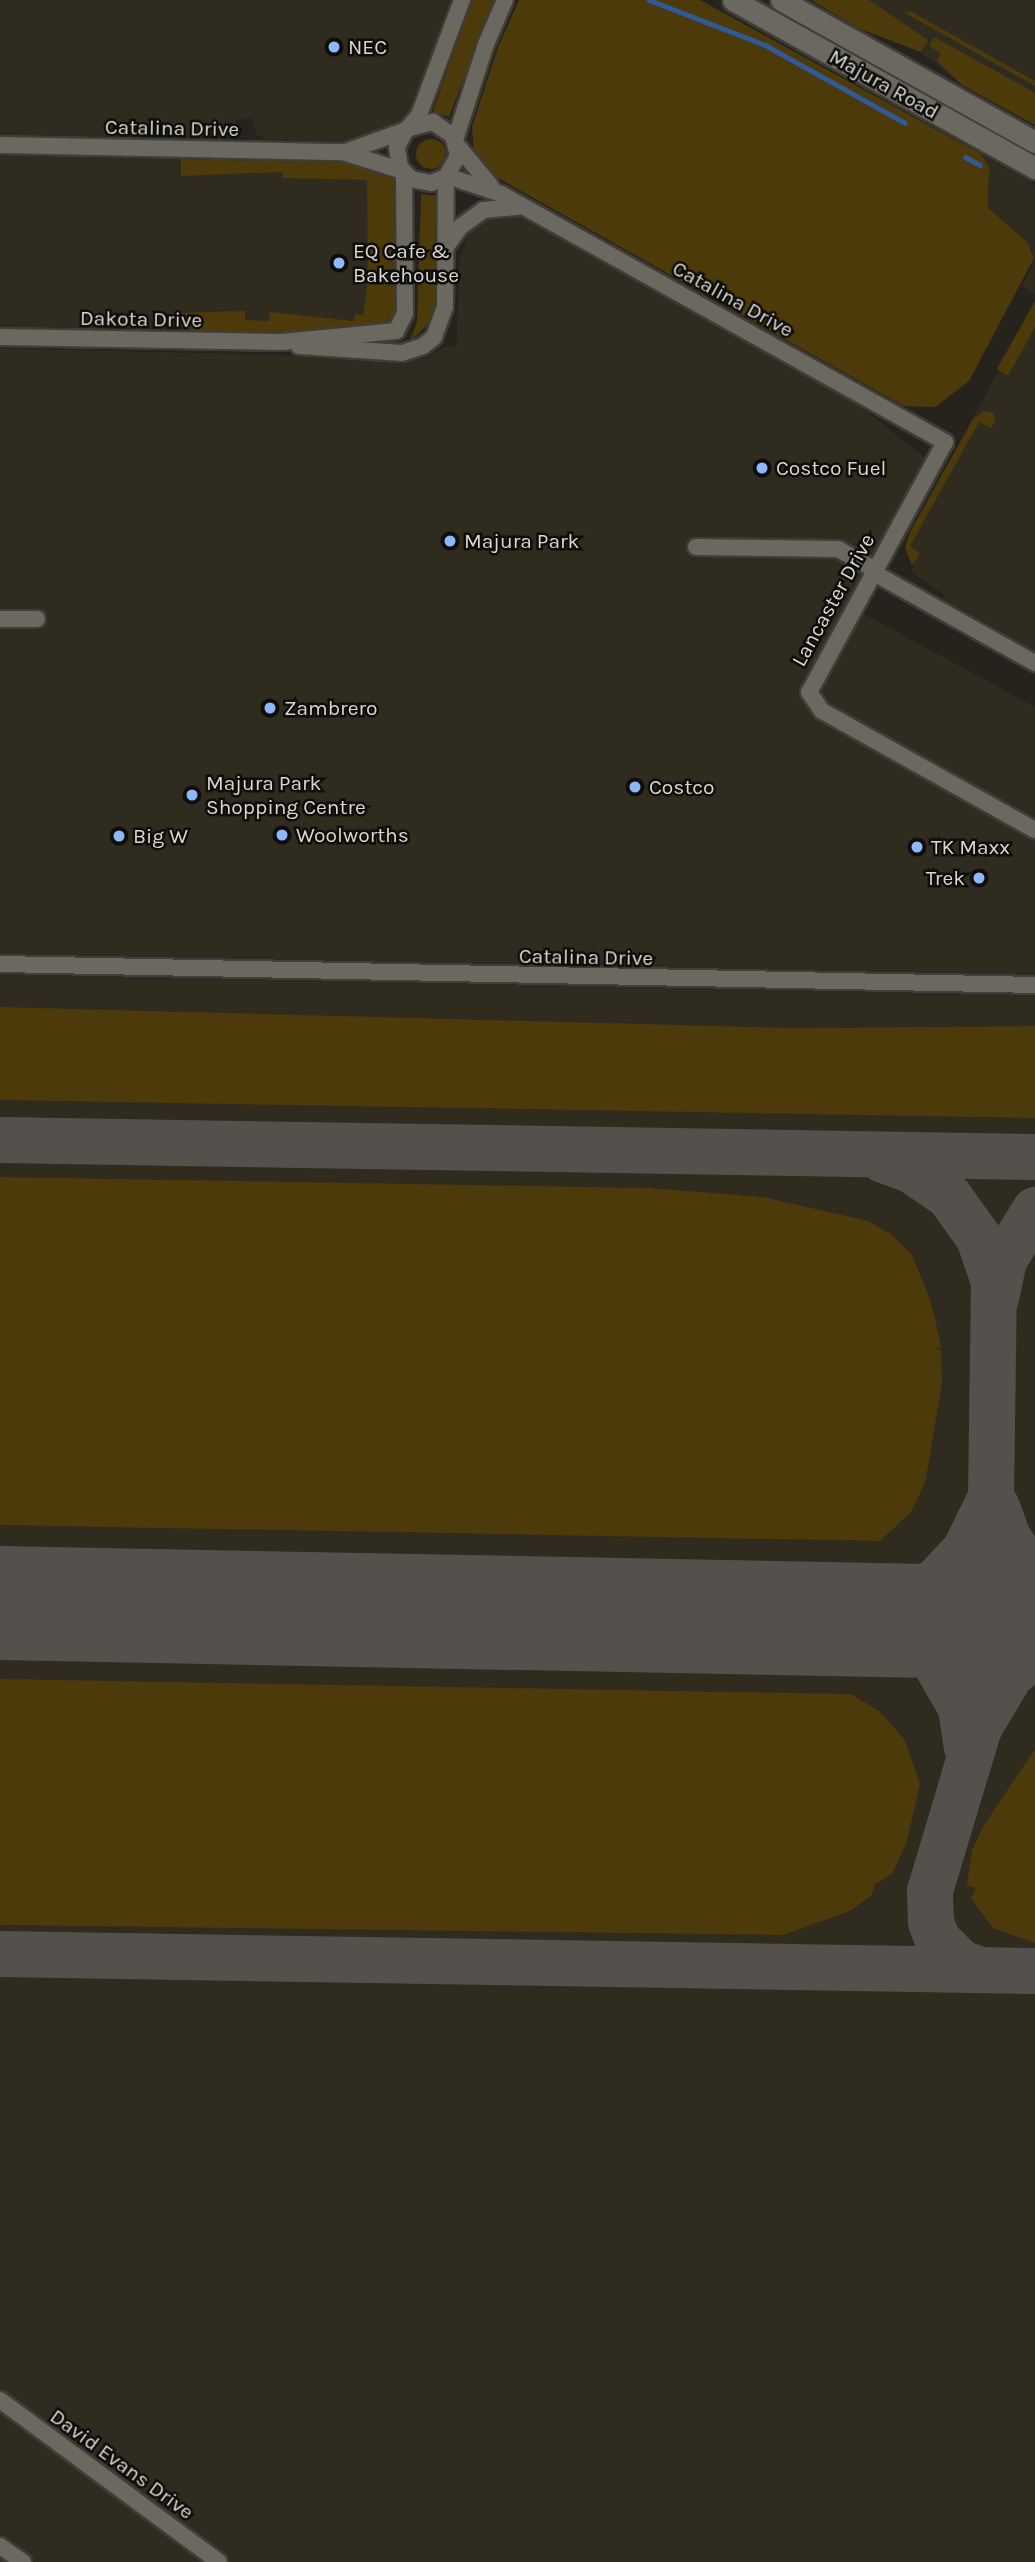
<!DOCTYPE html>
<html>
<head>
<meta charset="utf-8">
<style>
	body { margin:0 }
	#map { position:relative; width:1035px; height:2562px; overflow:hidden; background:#26231d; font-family:Karla,sans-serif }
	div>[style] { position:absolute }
	.built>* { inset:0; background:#302b1f }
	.green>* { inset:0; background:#4c3a0b }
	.round { border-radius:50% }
	.stream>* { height:5px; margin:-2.5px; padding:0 2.5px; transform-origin:2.5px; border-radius:2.5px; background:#305998 }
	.taxiway>* { height:46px; margin:-23px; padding:0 23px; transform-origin:23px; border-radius:23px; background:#54504b }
	.runway>* { height:114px; margin:-57px; padding:0 57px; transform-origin:57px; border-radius:57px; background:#54504b }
	.roads { filter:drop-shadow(2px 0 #3f3d38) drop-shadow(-2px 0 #3f3d38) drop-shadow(0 2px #3f3d38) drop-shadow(0 -2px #3f3d38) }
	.minor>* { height:16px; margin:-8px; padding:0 8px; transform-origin:8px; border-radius:8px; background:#6b6860 }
	.secondary>* { height:21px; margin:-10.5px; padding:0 10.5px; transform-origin:10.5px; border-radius:10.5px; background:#6b6860 }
	.dots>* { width:19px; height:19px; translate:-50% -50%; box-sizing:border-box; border:4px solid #0e0d0a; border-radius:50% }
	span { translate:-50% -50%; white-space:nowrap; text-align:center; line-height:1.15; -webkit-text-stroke:5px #0e0d0a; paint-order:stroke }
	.poi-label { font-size:21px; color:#d9d7d3 }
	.left { translate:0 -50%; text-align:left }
	.right { translate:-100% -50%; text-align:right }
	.street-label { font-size:21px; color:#d9d7d3 }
</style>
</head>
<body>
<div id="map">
	<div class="built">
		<i style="clip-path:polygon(0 0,450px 0,410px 114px,396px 129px,351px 142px,268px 140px,256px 134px,251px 118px,236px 119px,232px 135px,220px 140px,0 136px)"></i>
		<i style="clip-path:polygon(811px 0,1035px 0,1035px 125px,962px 85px,921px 52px,860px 29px)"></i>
		<i style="clip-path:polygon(977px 152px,1035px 185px,1035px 294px,1022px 286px,1032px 267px,1032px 250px,988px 208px,989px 167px)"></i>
		<i style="clip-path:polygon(0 155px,364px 163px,394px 177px,399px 198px,395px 314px,388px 323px,289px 333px,0 327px)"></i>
		<i style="clip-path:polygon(516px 215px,856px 403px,939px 469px,862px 613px,1035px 707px,1035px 2562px,0 2562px,0 348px,426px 359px,443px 347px,457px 346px,459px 261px,468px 234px,486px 219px)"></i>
		<i style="clip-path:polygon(1035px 301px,1035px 651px,942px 598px,946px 596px,911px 572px,914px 566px,905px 548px)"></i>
	</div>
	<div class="green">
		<i style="clip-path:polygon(472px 0,494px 0,449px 117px,433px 111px)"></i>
		<i style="clip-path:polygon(519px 0,700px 0,981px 154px,989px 167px,988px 208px,1027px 242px,1034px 258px,969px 381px,935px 407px,904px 406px,489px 173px,474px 152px,472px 127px,498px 47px)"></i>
		<i style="clip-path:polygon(811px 0,869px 0,928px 40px,921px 52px,860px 29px)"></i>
		<i style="clip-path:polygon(910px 11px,1035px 81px,1035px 86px,905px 13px)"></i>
		<i style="clip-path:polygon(934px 37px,1035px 93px,1035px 125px,962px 85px,937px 61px,941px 53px,929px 46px)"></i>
		<i class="round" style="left:416px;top:139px;width:30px;height:30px"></i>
		<i style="clip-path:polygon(181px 159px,364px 163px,393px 175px,399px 198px,397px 307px,392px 320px,380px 326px,315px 332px,190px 331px,180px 325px,170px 313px,245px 311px,245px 320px,269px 321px,270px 312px,354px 321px,355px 314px,363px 315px,368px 280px,367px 180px,282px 178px,283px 172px,181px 176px)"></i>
		<i style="clip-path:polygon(421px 194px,439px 196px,436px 301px,430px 322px,409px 343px,417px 322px)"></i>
		<i style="clip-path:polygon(1035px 301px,1035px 327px,1008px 376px,997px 369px)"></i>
		<i style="clip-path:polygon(984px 411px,993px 413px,996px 420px,991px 428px,979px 422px,910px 546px,920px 554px,912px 565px,905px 548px,910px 532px,973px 419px)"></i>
		<i style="clip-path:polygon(0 1007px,794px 1028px,1035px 1026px,1035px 1118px,0 1100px)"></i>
		<i style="clip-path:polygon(0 1177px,648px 1188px,763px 1197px,868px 1221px,891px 1234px,912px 1255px,931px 1302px,941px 1347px,932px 1349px,941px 1350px,942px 1383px,925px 1483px,911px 1512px,880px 1541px,0 1525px)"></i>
		<i style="clip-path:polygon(0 1679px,851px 1694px,879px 1711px,904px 1739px,920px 1784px,906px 1844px,892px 1874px,875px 1884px,872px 1895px,850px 1911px,783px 1935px,0 1925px)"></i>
		<i style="clip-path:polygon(1035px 1749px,1035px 1943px,993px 1928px,971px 1898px,976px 1888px,967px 1885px,972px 1850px,984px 1825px)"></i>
	</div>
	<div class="stream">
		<i style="left:649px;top:0;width:124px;rotate:21.2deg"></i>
		<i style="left:765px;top:45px;width:160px;rotate:29.1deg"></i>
		<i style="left:965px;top:157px;width:17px;rotate:28deg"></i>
	</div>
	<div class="taxiway">
		<i style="left:0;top:1140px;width:1035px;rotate:0.94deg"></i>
		<i style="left:883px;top:1160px;width:30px;rotate:20deg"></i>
		<i style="left:911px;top:1170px;width:46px;rotate:34.4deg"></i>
		<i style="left:949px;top:1196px;width:52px;rotate:54.5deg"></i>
		<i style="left:979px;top:1238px;width:46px;rotate:71.2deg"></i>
		<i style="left:994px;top:1282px;width:375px;rotate:90.8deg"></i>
		<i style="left:989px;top:1657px;width:72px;rotate:98deg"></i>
		<i style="left:979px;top:1728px;width:51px;rotate:107deg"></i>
		<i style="left:996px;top:1298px;width:39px;rotate:-78deg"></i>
		<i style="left:1004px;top:1260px;width:59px;rotate:-58.2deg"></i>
		<i style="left:997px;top:1507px;width:33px;rotate:70deg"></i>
		<i style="left:1008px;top:1538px;width:46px;rotate:53.9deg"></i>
		<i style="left:815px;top:1618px;width:33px;rotate:2deg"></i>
		<i style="left:848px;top:1619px;width:63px;rotate:-16.7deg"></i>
		<i style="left:908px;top:1601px;width:37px;rotate:-36deg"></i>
		<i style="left:938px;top:1579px;width:40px;rotate:-47deg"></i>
		<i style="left:965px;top:1550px;width:52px;rotate:-63.9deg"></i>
		<i style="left:848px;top:1619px;width:65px;rotate:19deg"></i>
		<i style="left:909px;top:1640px;width:31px;rotate:38deg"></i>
		<i style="left:933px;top:1659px;width:56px;rotate:60.3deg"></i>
		<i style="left:961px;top:1708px;width:40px;rotate:81.5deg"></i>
		<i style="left:0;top:1954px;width:1035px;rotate:0.94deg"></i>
		<i style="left:981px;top:1970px;width:21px;rotate:-161deg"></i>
		<i style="left:961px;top:1963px;width:34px;rotate:-135deg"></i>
		<i style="left:937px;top:1939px;width:18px;rotate:-109deg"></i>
		<i style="left:931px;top:1922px;width:31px;rotate:-92deg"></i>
		<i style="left:930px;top:1891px;width:170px;rotate:-73.3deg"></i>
		<i style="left:979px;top:1728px;width:61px;rotate:-59.2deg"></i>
		<i style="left:1010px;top:1676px;width:33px;rotate:-41deg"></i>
	</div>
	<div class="runway">
		<i style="left:0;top:1603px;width:1035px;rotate:1.11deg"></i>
	</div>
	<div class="roads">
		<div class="minor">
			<i style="left:410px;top:128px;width:24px;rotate:-15deg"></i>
			<i style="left:433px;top:122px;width:24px;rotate:35deg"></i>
			<i style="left:453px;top:136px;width:21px;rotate:76deg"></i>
			<i style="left:458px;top:156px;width:24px;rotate:120deg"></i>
			<i style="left:446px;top:177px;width:16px;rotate:158deg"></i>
			<i style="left:431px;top:183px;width:20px;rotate:-169deg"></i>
			<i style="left:411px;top:179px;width:16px;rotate:-133deg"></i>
			<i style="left:400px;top:167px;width:20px;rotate:-99deg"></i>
			<i style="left:397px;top:147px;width:16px;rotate:-63deg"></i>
			<i style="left:404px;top:133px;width:23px;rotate:-50deg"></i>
			<i style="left:419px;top:115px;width:123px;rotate:-69.5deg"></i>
			<i style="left:455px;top:140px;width:101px;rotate:-72.1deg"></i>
			<i style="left:486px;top:44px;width:48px;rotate:-66.6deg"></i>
			<i style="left:0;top:145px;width:343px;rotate:1.2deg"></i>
			<i style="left:343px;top:152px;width:63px;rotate:17.6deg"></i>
			<i style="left:457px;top:145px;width:53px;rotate:50.3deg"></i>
			<i style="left:345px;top:152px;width:65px;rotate:-19.8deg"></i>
			<i style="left:447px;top:176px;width:57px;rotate:18.4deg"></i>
			<i style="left:501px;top:194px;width:509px;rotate:29.19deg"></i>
			<i style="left:945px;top:442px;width:285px;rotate:118.5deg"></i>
			<i style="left:809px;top:692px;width:23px;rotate:56deg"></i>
			<i style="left:822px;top:711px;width:244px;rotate:29.2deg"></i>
			<i style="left:445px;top:248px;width:26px;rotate:-54deg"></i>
			<i style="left:460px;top:227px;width:29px;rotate:-36deg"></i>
			<i style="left:483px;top:210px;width:36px;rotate:-5deg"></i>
			<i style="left:0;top:337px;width:282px;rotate:1deg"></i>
			<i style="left:282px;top:342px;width:115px;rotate:-5.5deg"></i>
			<i style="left:396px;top:331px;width:20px;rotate:-63deg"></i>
			<i style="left:405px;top:313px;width:140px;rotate:-90.4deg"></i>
			<i style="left:299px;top:346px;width:103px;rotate:3.9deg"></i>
			<i style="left:402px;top:353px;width:22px;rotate:-18deg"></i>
			<i style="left:423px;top:346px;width:14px;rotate:-39deg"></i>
			<i style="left:434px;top:337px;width:32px;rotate:-70deg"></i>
			<i style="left:445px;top:307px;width:130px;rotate:-89.6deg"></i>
			<i style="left:696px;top:547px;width:142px;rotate:0.8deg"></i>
			<i style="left:838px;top:549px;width:41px;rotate:29.1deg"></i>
			<i style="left:872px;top:572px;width:187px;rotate:29.2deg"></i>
			<i style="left:0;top:619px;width:37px"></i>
			<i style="left:0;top:964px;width:1035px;rotate:1.16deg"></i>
			<i style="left:0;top:2400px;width:272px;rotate:36.5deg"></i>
			<i style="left:0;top:2546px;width:28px;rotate:35deg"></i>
		</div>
		<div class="secondary">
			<i style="left:733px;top:0;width:346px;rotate:29.1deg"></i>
			<i style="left:781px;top:0;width:291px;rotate:29.2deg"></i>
		</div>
	</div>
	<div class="dots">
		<i style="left:334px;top:47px;background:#8db9fc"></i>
		<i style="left:339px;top:263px;background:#8db9fc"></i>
		<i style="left:762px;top:468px;background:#8db9fc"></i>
		<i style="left:450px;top:541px;background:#8db9fc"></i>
		<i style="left:270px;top:708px;background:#8db9fc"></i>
		<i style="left:635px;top:787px;background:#8db9fc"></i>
		<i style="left:192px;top:795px;background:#8db9fc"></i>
		<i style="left:282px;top:835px;background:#8db9fc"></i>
		<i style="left:119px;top:836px;background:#8db9fc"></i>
		<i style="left:917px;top:847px;background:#8db9fc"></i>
		<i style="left:979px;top:878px;background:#8db9fc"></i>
	</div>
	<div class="poi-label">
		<span class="left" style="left:348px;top:47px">NEC</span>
		<span class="left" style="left:353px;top:263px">EQ Cafe &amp;<br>Bakehouse</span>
		<span class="left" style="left:776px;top:468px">Costco Fuel</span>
		<span class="left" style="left:464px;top:541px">Majura Park</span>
		<span class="left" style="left:284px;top:708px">Zambrero</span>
		<span class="left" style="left:206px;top:795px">Majura Park<br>Shopping Centre</span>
		<span class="left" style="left:649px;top:787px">Costco</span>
		<span class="left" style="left:296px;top:835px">Woolworths</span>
		<span class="left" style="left:133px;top:836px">Big W</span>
		<span class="left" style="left:931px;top:847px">TK Maxx</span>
		<span class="right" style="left:965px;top:878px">Trek</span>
	</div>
	<div class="street-label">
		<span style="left:884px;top:84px;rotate:29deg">Majura Road</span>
		<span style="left:172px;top:128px;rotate:1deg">Catalina Drive</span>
		<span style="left:733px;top:299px;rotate:29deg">Catalina Drive</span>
		<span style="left:141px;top:319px;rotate:1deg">Dakota Drive</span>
		<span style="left:833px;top:600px;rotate:-61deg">Lancaster Drive</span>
		<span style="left:586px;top:957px;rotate:1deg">Catalina Drive</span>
		<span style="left:122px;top:2464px;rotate:36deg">David Evans Drive</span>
	</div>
</div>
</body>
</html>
